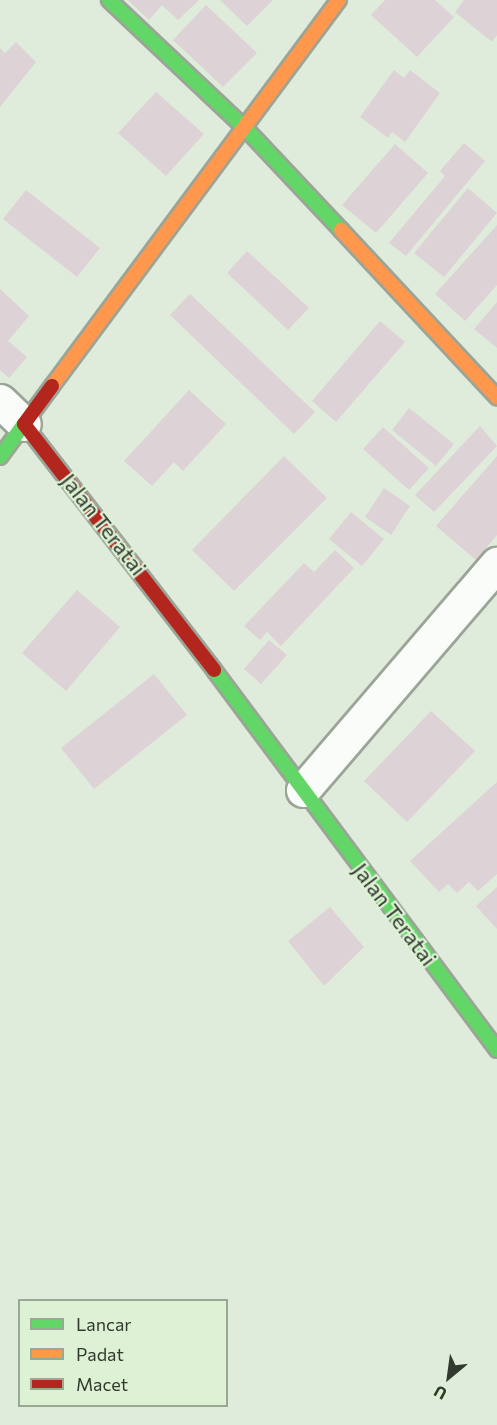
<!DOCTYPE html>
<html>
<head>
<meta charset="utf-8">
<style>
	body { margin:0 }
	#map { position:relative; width:497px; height:1425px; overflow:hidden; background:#e0ecdb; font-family:Commissioner,sans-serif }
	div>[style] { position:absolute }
	.building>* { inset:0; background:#ddd2d5 }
	.roads { filter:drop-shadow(2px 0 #9ba497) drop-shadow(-2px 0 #9ba497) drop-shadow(0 2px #9ba497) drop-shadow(0 -2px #9ba497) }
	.street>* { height:33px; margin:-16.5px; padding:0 16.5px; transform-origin:16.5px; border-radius:16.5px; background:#fafcfa }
	.fast>* { height:14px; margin:-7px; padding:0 7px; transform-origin:7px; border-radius:7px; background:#63d668 }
	.slow>* { height:14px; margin:-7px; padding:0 7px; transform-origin:7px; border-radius:7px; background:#ff974d }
	.jam>* { height:14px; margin:-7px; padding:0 7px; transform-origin:7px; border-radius:7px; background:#b3261e }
	span { translate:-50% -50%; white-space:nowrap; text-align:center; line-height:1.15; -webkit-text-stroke:4.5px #ddf2d5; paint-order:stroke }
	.street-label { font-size:22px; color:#323a2f }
	.legend { position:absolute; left:18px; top:1299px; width:210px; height:108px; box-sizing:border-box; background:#ddf2d5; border:2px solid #99a893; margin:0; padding:8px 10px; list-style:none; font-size:18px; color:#323a2f }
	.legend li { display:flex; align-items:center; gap:12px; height:30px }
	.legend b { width:30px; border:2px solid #99a893 }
	.north { position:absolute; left:419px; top:1347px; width:60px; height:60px; -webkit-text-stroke:4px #ddf2d5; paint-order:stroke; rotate:209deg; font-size:16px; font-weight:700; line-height:24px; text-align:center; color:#323a2f }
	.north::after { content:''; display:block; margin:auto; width:21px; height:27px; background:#323a2f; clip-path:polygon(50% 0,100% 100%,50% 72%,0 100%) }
</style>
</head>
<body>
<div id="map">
	<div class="building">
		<i style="clip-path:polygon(128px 0,199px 0,178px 20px,162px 5px,149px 20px)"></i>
		<i style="clip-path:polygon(220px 0,273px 0,247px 26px)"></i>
		<i style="clip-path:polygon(385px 0,435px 0,454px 17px,417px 57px,371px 15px)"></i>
		<i style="clip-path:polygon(464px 0,497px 0,497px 35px,492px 42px,455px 12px)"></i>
		<i style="clip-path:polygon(206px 5px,257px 53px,223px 87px,173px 40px)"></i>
		<i style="clip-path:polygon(16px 42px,36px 62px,0 107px,0 48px,5px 53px)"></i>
		<i style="clip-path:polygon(394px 70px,404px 78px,410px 70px,440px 93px,405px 142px,392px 132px,388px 138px,360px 117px)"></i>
		<i style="clip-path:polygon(156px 92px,204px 134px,166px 176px,118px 133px)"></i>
		<i style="clip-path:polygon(464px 143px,485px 161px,406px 256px,389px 243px,445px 176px,440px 171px)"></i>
		<i style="clip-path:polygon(395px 144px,428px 173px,376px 233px,342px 205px)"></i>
		<i style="clip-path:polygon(468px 188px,497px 213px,444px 277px,414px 253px)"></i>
		<i style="clip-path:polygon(26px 190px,100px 248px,77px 277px,3px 219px)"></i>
		<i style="clip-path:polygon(497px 225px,497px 285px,465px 321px,435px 294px)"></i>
		<i style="clip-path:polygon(247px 251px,309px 308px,288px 330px,227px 273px)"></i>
		<i style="clip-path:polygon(0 289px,29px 316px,8px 341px,27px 357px,9px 378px,0 370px)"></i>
		<i style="clip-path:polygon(190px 294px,315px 412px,294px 434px,170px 315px)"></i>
		<i style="clip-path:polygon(497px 302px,497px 348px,474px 329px)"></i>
		<i style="clip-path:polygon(380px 321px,405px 342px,336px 422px,312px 401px)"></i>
		<i style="clip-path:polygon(189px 390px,226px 424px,183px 471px,174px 462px,152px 486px,124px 461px)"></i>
		<i style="clip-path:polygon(409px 408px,454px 444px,436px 466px,392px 430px)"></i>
		<i style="clip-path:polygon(480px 426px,497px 446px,434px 512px,415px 495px)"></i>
		<i style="clip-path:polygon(383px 427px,429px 468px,409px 490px,363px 449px)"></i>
		<i style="clip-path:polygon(284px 456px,327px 498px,234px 591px,192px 550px)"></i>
		<i style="clip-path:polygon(497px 456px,497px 535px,476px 560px,436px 526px)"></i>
		<i style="clip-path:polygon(384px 488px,410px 506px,391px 535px,365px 517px)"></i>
		<i style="clip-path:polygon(351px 512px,384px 539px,362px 566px,329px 539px)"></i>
		<i style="clip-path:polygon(335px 550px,354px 568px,281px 646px,267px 632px,260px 640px,244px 626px,304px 563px,314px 572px)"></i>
		<i style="clip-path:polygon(77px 590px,120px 627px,66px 691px,22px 653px)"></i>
		<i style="clip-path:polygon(269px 640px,287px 655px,261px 684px,244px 669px)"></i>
		<i style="clip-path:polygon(154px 674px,187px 715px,94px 789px,61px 748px)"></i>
		<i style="clip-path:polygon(431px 711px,475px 751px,407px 822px,364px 781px)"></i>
		<i style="clip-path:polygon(497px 782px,497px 874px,478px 891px,469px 882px,457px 893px,448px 884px,439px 892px,410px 861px)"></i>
		<i style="clip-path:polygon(497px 887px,497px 929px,476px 906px)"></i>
		<i style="clip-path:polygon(330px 907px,364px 947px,324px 986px,288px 941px)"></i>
	</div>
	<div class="roads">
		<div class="street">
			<i style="left:0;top:401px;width:33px;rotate:44deg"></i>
			<i style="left:303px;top:790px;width:298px;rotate:-49.4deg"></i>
		</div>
		<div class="fast">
			<i style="left:109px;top:0;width:187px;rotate:43.3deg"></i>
			<i style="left:245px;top:128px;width:140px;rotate:46.7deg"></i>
			<i style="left:0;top:457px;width:41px;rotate:-54deg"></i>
			<i style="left:214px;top:670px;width:474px;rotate:53.3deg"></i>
		</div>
		<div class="slow">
			<i style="left:341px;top:230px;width:229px;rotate:47deg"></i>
			<i style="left:52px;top:386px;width:481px;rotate:-53.4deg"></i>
		</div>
		<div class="jam">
			<i style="left:52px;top:386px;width:47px;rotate:126.4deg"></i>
			<i style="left:24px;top:424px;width:311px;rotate:52.3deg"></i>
		</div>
	</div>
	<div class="street-label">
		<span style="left:104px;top:524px;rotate:52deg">Jalan Teratai</span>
		<span style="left:395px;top:914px;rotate:53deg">Jalan Teratai</span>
	</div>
	<ul class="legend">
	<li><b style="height:8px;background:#63d668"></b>Lancar</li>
	<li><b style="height:8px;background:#ff974d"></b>Padat</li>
	<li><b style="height:8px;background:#b3261e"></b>Macet</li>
	</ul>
	<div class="north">U</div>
</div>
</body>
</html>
